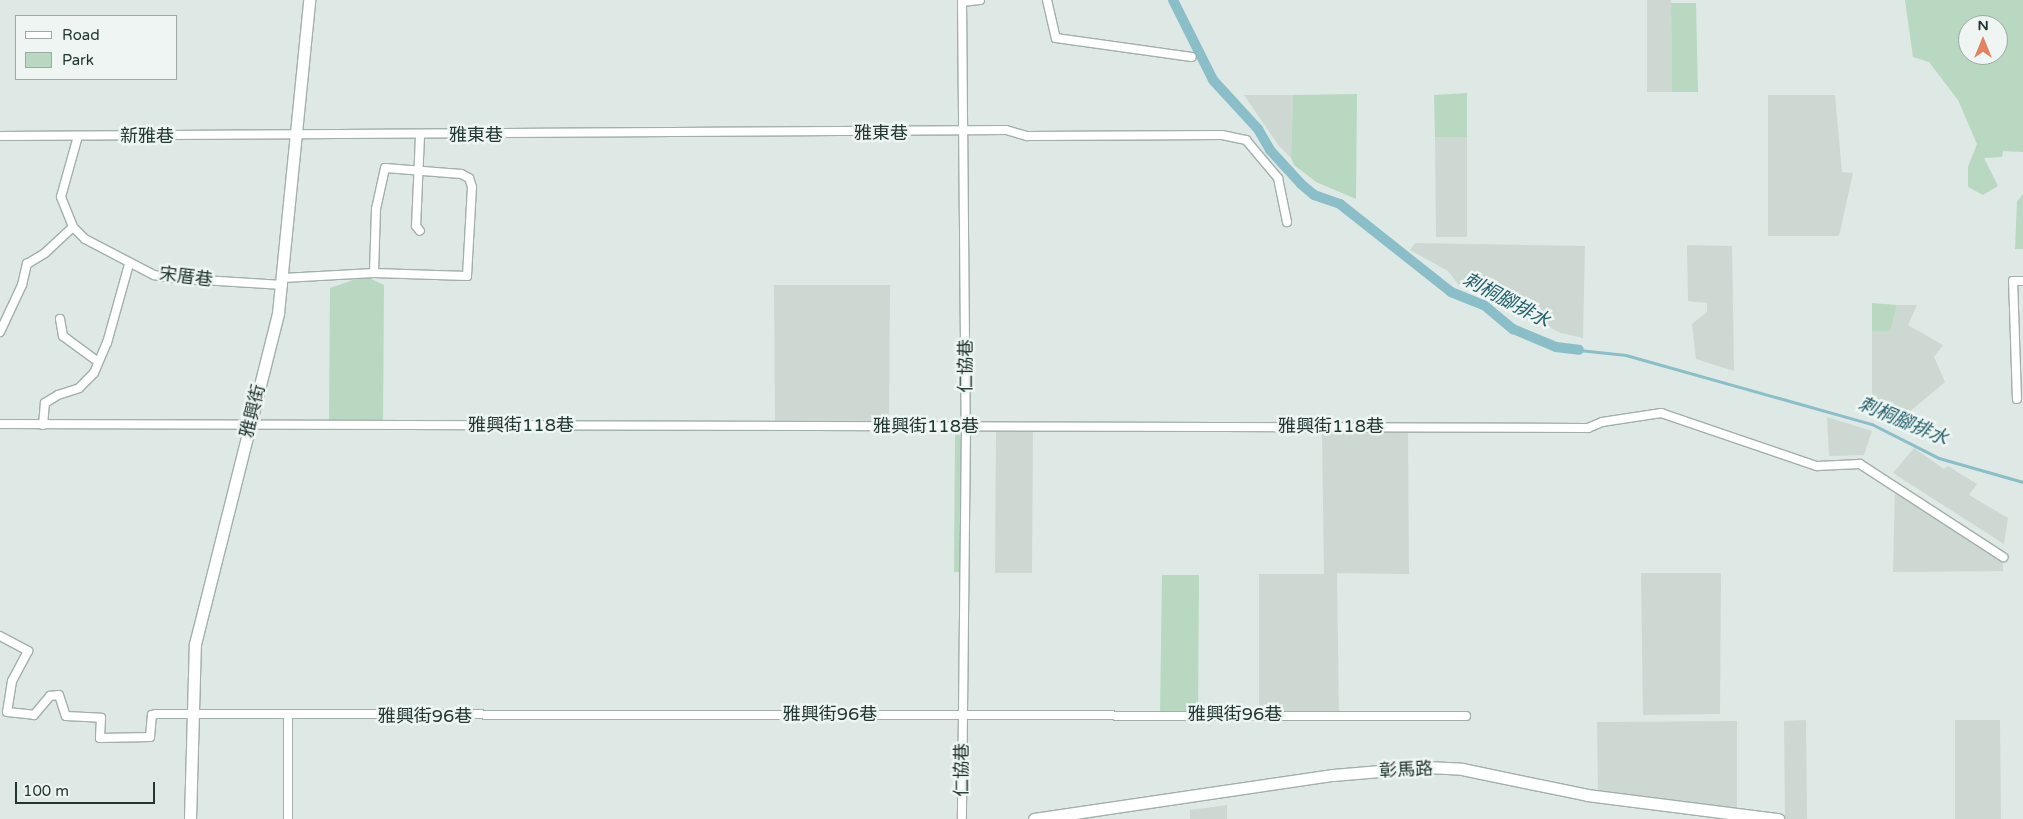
<!DOCTYPE html>
<html>
<head>
<meta charset="utf-8">
<style>
	body { margin:0 }
	#map { position:relative; width:2023px; height:819px; overflow:hidden; background:#dee8e4; font-family:"Varela Round","Noto Sans TC",sans-serif }
	div>[style] { position:absolute }
	.built>* { inset:0; background:#cdd8d3 }
	.green>* { inset:0; background:#b9d8c1 }
	.stream>* { height:2.5px; margin:-1.25px; padding:0 1.25px; transform-origin:1.25px; border-radius:1.25px; background:#8abfc9 }
	.canal>* { height:10px; margin:-5px; padding:0 5px; transform-origin:5px; border-radius:5px; background:#8abfc9 }
	.roads { filter:drop-shadow(1px 0 #a2afab) drop-shadow(-1px 0 #a2afab) drop-shadow(0 1px #a2afab) drop-shadow(0 -1px #a2afab) }
	.street>* { height:8px; margin:-4px; padding:0 4px; transform-origin:4px; border-radius:4px; background:#fff }
	.secondary>* { height:11px; margin:-5.5px; padding:0 5.5px; transform-origin:5.5px; border-radius:5.5px; background:#fff }
	span { translate:-50% -50%; white-space:nowrap; text-align:center; line-height:1.15; -webkit-text-stroke:5px #eef5f2; paint-order:stroke }
	.street-label { font-size:18px; color:#213631 }
	.water-label { font-size:19px; color:#225f6c; font-style:italic }
	.legend { position:absolute; left:15px; top:15px; width:162px; height:65px; box-sizing:border-box; background:#eef5f2; border:1px solid #9ca9a5; margin:0; padding:6px 9px; list-style:none; font-size:15px; color:#213631 }
	.legend li { display:flex; align-items:center; gap:10px; height:25px }
	.legend b { width:25px; border:1px solid #9ca9a5 }
	.north { position:absolute; left:1958px; top:15px; width:50px; height:50px; box-sizing:border-box; background:#eef5f2; border:1px solid #9ca9a5; border-radius:50%; rotate:0deg; font-size:14px; font-weight:700; line-height:20px; text-align:center; color:#213631 }
	.north::after { content:''; display:block; margin:auto; width:18px; height:22px; background:#e48160; clip-path:polygon(50% 0,100% 100%,50% 72%,0 100%) }
	.scale { position:absolute; left:15px; top:782px; width:140px; height:22px; box-sizing:border-box; border:2px solid #213631; border-top:0; padding-left:6px; font-size:15px; line-height:18px; white-space:nowrap; color:#213631; -webkit-text-stroke:4px #eef5f2; paint-order:stroke }
</style>
</head>
<body>
<div id="map">
	<div class="built">
		<i style="clip-path:polygon(1647px 0,1671px 0,1672px 92px,1647px 92px)"></i>
		<i style="clip-path:polygon(1244px 95px,1293px 95px,1291px 158px,1279px 146px)"></i>
		<i style="clip-path:polygon(1768px 95px,1835px 95px,1842px 172px,1853px 173px,1839px 236px,1768px 236px)"></i>
		<i style="clip-path:polygon(1435px 137px,1467px 137px,1467px 237px,1436px 237px)"></i>
		<i style="clip-path:polygon(1415px 243px,1585px 246px,1583px 338px,1561px 333px,1458px 284px,1448px 271px,1410px 250px)"></i>
		<i style="clip-path:polygon(1687px 245px,1732px 246px,1734px 371px,1696px 359px,1692px 324px,1707px 312px,1707px 303px,1688px 301px)"></i>
		<i style="clip-path:polygon(774px 285px,890px 285px,889px 424px,775px 425px)"></i>
		<i style="clip-path:polygon(1897px 305px,1917px 305px,1908px 325px,1943px 345px,1934px 357px,1945px 382px,1902px 418px,1878px 411px,1872px 404px,1872px 331px,1889px 331px)"></i>
		<i style="clip-path:polygon(1827px 417px,1872px 431px,1864px 455px,1829px 456px)"></i>
		<i style="clip-path:polygon(996px 432px,1033px 432px,1032px 573px,995px 573px)"></i>
		<i style="clip-path:polygon(1322px 433px,1408px 433px,1409px 574px,1337px 573px,1339px 716px,1259px 714px,1259px 574px,1324px 574px)"></i>
		<i style="clip-path:polygon(1914px 448px,1944px 469px,1948px 466px,1977px 484px,1969px 495px,2008px 518px,2004px 544px,1893px 473px)"></i>
		<i style="clip-path:polygon(1895px 486px,2003px 559px,2003px 571px,1893px 572px)"></i>
		<i style="clip-path:polygon(1641px 573px,1721px 573px,1720px 714px,1643px 715px)"></i>
		<i style="clip-path:polygon(1806px 720px,1807px 819px,1785px 819px,1784px 721px)"></i>
		<i style="clip-path:polygon(1955px 720px,2000px 720px,2001px 819px,1955px 819px)"></i>
		<i style="clip-path:polygon(1737px 721px,1737px 817px,1598px 797px,1597px 722px)"></i>
		<i style="clip-path:polygon(1227px 805px,1227px 819px,1190px 819px,1190px 810px)"></i>
	</div>
	<div class="green">
		<i style="clip-path:polygon(evenodd,1905px 0,2023px 0,2023px 152px,2003px 151px,2002px 157px,1984px 158px,1998px 186px,1983px 195px,1968px 187px,1968px 167px,1977px 144px,1958px 100px,1929px 62px,1913px 57px,1905px 0,1968px 25px,1998px 25px,1998px 55px,1968px 55px,1968px 25px)"></i>
		<i style="clip-path:polygon(1671px 3px,1696px 3px,1698px 92px,1672px 92px)"></i>
		<i style="clip-path:polygon(1467px 93px,1467px 137px,1435px 137px,1434px 95px)"></i>
		<i style="clip-path:polygon(1357px 94px,1356px 199px,1316px 182px,1294px 165px,1291px 158px,1293px 95px)"></i>
		<i style="clip-path:polygon(2023px 194px,2023px 249px,2015px 249px,2017px 202px)"></i>
		<i style="clip-path:polygon(365px 276px,384px 285px,383px 420px,329px 420px,330px 288px)"></i>
		<i style="clip-path:polygon(1872px 303px,1897px 305px,1890px 331px,1872px 331px)"></i>
		<i style="clip-path:polygon(955px 434px,963px 436px,961px 572px,954px 572px)"></i>
		<i style="clip-path:polygon(1162px 575px,1199px 575px,1198px 714px,1160px 715px)"></i>
	</div>
	<div class="stream">
		<i style="left:1579px;top:350px;width:47px;rotate:6.1deg"></i>
		<i style="left:1626px;top:355px;width:255px;rotate:15.7deg"></i>
		<i style="left:1872px;top:424px;width:75px;rotate:26.9deg"></i>
		<i style="left:1939px;top:458px;width:87px;rotate:15.9deg"></i>
	</div>
	<div class="canal">
		<i style="left:1173px;top:0;width:89px;rotate:63.4deg"></i>
		<i style="left:1213px;top:80px;width:67px;rotate:47.4deg"></i>
		<i style="left:1258px;top:129px;width:24px;rotate:60deg"></i>
		<i style="left:1270px;top:150px;width:46px;rotate:47.6deg"></i>
		<i style="left:1301px;top:184px;width:17px;rotate:40deg"></i>
		<i style="left:1314px;top:195px;width:28px;rotate:19deg"></i>
		<i style="left:1340px;top:204px;width:142px;rotate:38.4deg"></i>
		<i style="left:1451px;top:292px;width:35px;rotate:22deg"></i>
		<i style="left:1484px;top:305px;width:38px;rotate:40deg"></i>
		<i style="left:1513px;top:329px;width:47px;rotate:22.7deg"></i>
		<i style="left:1556px;top:347px;width:23px;rotate:7deg"></i>
	</div>
	<div class="roads">
		<div class="street">
			<i style="left:962px;top:0;width:426px;rotate:89.5deg"></i>
			<i style="left:966px;top:426px;width:393px;rotate:90.6deg"></i>
			<i style="left:1047px;top:0;width:39px;rotate:77deg"></i>
			<i style="left:1056px;top:38px;width:137px;rotate:8deg"></i>
			<i style="left:962px;top:2px;width:18px;rotate:-6deg"></i>
			<i style="left:0;top:136px;width:1006px;rotate:-0.34deg"></i>
			<i style="left:1006px;top:130px;width:22px;rotate:16deg"></i>
			<i style="left:1027px;top:136px;width:195px;rotate:-0.3deg"></i>
			<i style="left:1222px;top:135px;width:25px;rotate:12deg"></i>
			<i style="left:1246px;top:140px;width:50px;rotate:49.9deg"></i>
			<i style="left:1278px;top:178px;width:45px;rotate:78.4deg"></i>
			<i style="left:78px;top:136px;width:63px;rotate:105.6deg"></i>
			<i style="left:61px;top:197px;width:32px;rotate:68deg"></i>
			<i style="left:73px;top:227px;width:17px;rotate:45deg"></i>
			<i style="left:85px;top:239px;width:78px;rotate:27.6deg"></i>
			<i style="left:154px;top:275px;width:17px;rotate:10deg"></i>
			<i style="left:171px;top:278px;width:112px;rotate:3.6deg"></i>
			<i style="left:420px;top:136px;width:90px;rotate:92.5deg"></i>
			<i style="left:416px;top:226px;width:6px;rotate:51deg"></i>
			<i style="left:283px;top:278px;width:91px;rotate:-3.1deg"></i>
			<i style="left:374px;top:273px;width:93px;rotate:1.8deg"></i>
			<i style="left:467px;top:276px;width:89px;rotate:-86.8deg"></i>
			<i style="left:472px;top:187px;width:9px;rotate:-108deg"></i>
			<i style="left:469px;top:178px;width:9px;rotate:-153deg"></i>
			<i style="left:461px;top:174px;width:76px;rotate:-175.5deg"></i>
			<i style="left:385px;top:168px;width:42px;rotate:102.4deg"></i>
			<i style="left:376px;top:209px;width:64px;rotate:91.8deg"></i>
			<i style="left:60px;top:319px;width:17px;rotate:80deg"></i>
			<i style="left:63px;top:336px;width:42px;rotate:36.3deg"></i>
			<i style="left:0;top:332px;width:52px;rotate:-64.9deg"></i>
			<i style="left:22px;top:285px;width:22px;rotate:-77deg"></i>
			<i style="left:27px;top:264px;width:21px;rotate:-31deg"></i>
			<i style="left:45px;top:253px;width:38px;rotate:-43deg"></i>
			<i style="left:2017px;top:399px;width:118px;rotate:-91.9deg"></i>
			<i style="left:2013px;top:281px;width:10px"></i>
			<i style="left:0;top:424px;width:1588px;rotate:0.14deg"></i>
			<i style="left:1588px;top:428px;width:15px;rotate:-23deg"></i>
			<i style="left:1602px;top:422px;width:60px;rotate:-8.7deg"></i>
			<i style="left:1661px;top:413px;width:165px;rotate:18.8deg"></i>
			<i style="left:1817px;top:466px;width:43px;rotate:-2.7deg"></i>
			<i style="left:1860px;top:464px;width:171px;rotate:33deg"></i>
			<i style="left:43px;top:425px;width:22px;rotate:-85deg"></i>
			<i style="left:45px;top:403px;width:15px;rotate:-32deg"></i>
			<i style="left:58px;top:395px;width:22px;rotate:-18deg"></i>
			<i style="left:79px;top:388px;width:21px;rotate:-45deg"></i>
			<i style="left:94px;top:373px;width:33px;rotate:-67deg"></i>
			<i style="left:107px;top:343px;width:82px;rotate:-74.4deg"></i>
			<i style="left:0;top:636px;width:32px;rotate:28deg"></i>
			<i style="left:28px;top:651px;width:34px;rotate:118deg"></i>
			<i style="left:12px;top:681px;width:31px;rotate:99deg"></i>
			<i style="left:7px;top:712px;width:27px;rotate:6deg"></i>
			<i style="left:34px;top:715px;width:25px;rotate:-50deg"></i>
			<i style="left:50px;top:696px;width:9px;rotate:-6deg"></i>
			<i style="left:59px;top:695px;width:22px;rotate:72deg"></i>
			<i style="left:66px;top:716px;width:35px;rotate:3deg"></i>
			<i style="left:101px;top:718px;width:20px;rotate:93deg"></i>
			<i style="left:100px;top:738px;width:50px;rotate:-1.1deg"></i>
			<i style="left:150px;top:737px;width:22px;rotate:-85deg"></i>
			<i style="left:152px;top:715px;width:4px;rotate:-14deg"></i>
			<i style="left:156px;top:714px;width:1310px;rotate:0.09deg"></i>
			<i style="left:288px;top:819px;width:104px;rotate:-90deg"></i>
		</div>
		<div class="secondary">
			<i style="left:190px;top:819px;width:175px;rotate:-88.4deg"></i>
			<i style="left:195px;top:644px;width:341px;rotate:-75.9deg"></i>
			<i style="left:278px;top:313px;width:315px;rotate:-84.3deg"></i>
			<i style="left:1034px;top:819px;width:302px;rotate:-8.4deg"></i>
			<i style="left:1333px;top:775px;width:94px;rotate:-4.9deg"></i>
			<i style="left:1427px;top:767px;width:35px;rotate:3deg"></i>
			<i style="left:1462px;top:769px;width:128px;rotate:11.7deg"></i>
			<i style="left:1587px;top:795px;width:193px;rotate:7.2deg"></i>
		</div>
	</div>
	<div class="street-label">
		<span style="left:881px;top:133px">雅東巷</span>
		<span style="left:476px;top:135px">雅東巷</span>
		<span style="left:147px;top:136px">新雅巷</span>
		<span style="left:186px;top:277px;rotate:7deg">宋厝巷</span>
		<span style="left:966px;top:366px;rotate:-90deg">仁協巷</span>
		<span style="left:253px;top:411px;rotate:-76deg">雅興街</span>
		<span style="left:521px;top:425px">雅興街118巷</span>
		<span style="left:926px;top:426px">雅興街118巷</span>
		<span style="left:1331px;top:426px">雅興街118巷</span>
		<span style="left:830px;top:714px">雅興街96巷</span>
		<span style="left:1235px;top:714px">雅興街96巷</span>
		<span style="left:425px;top:716px">雅興街96巷</span>
		<span style="left:962px;top:770px;rotate:-90deg">仁協巷</span>
		<span style="left:1406px;top:770px;rotate:-3deg">彰馬路</span>
	</div>
	<div class="water-label">
		<span style="left:1506px;top:301px;rotate:28deg">刺桐腳排水</span>
		<span style="left:1903px;top:422px;rotate:23deg">刺桐腳排水</span>
	</div>
	<ul class="legend">
	<li><b style="height:6px;background:#fff"></b>Road</li>
	<li><b style="height:14px;background:#b9d8c1"></b>Park</li>
	</ul>
	<div class="north">N</div>
	<div class="scale">100 m</div>
</div>
</body>
</html>
